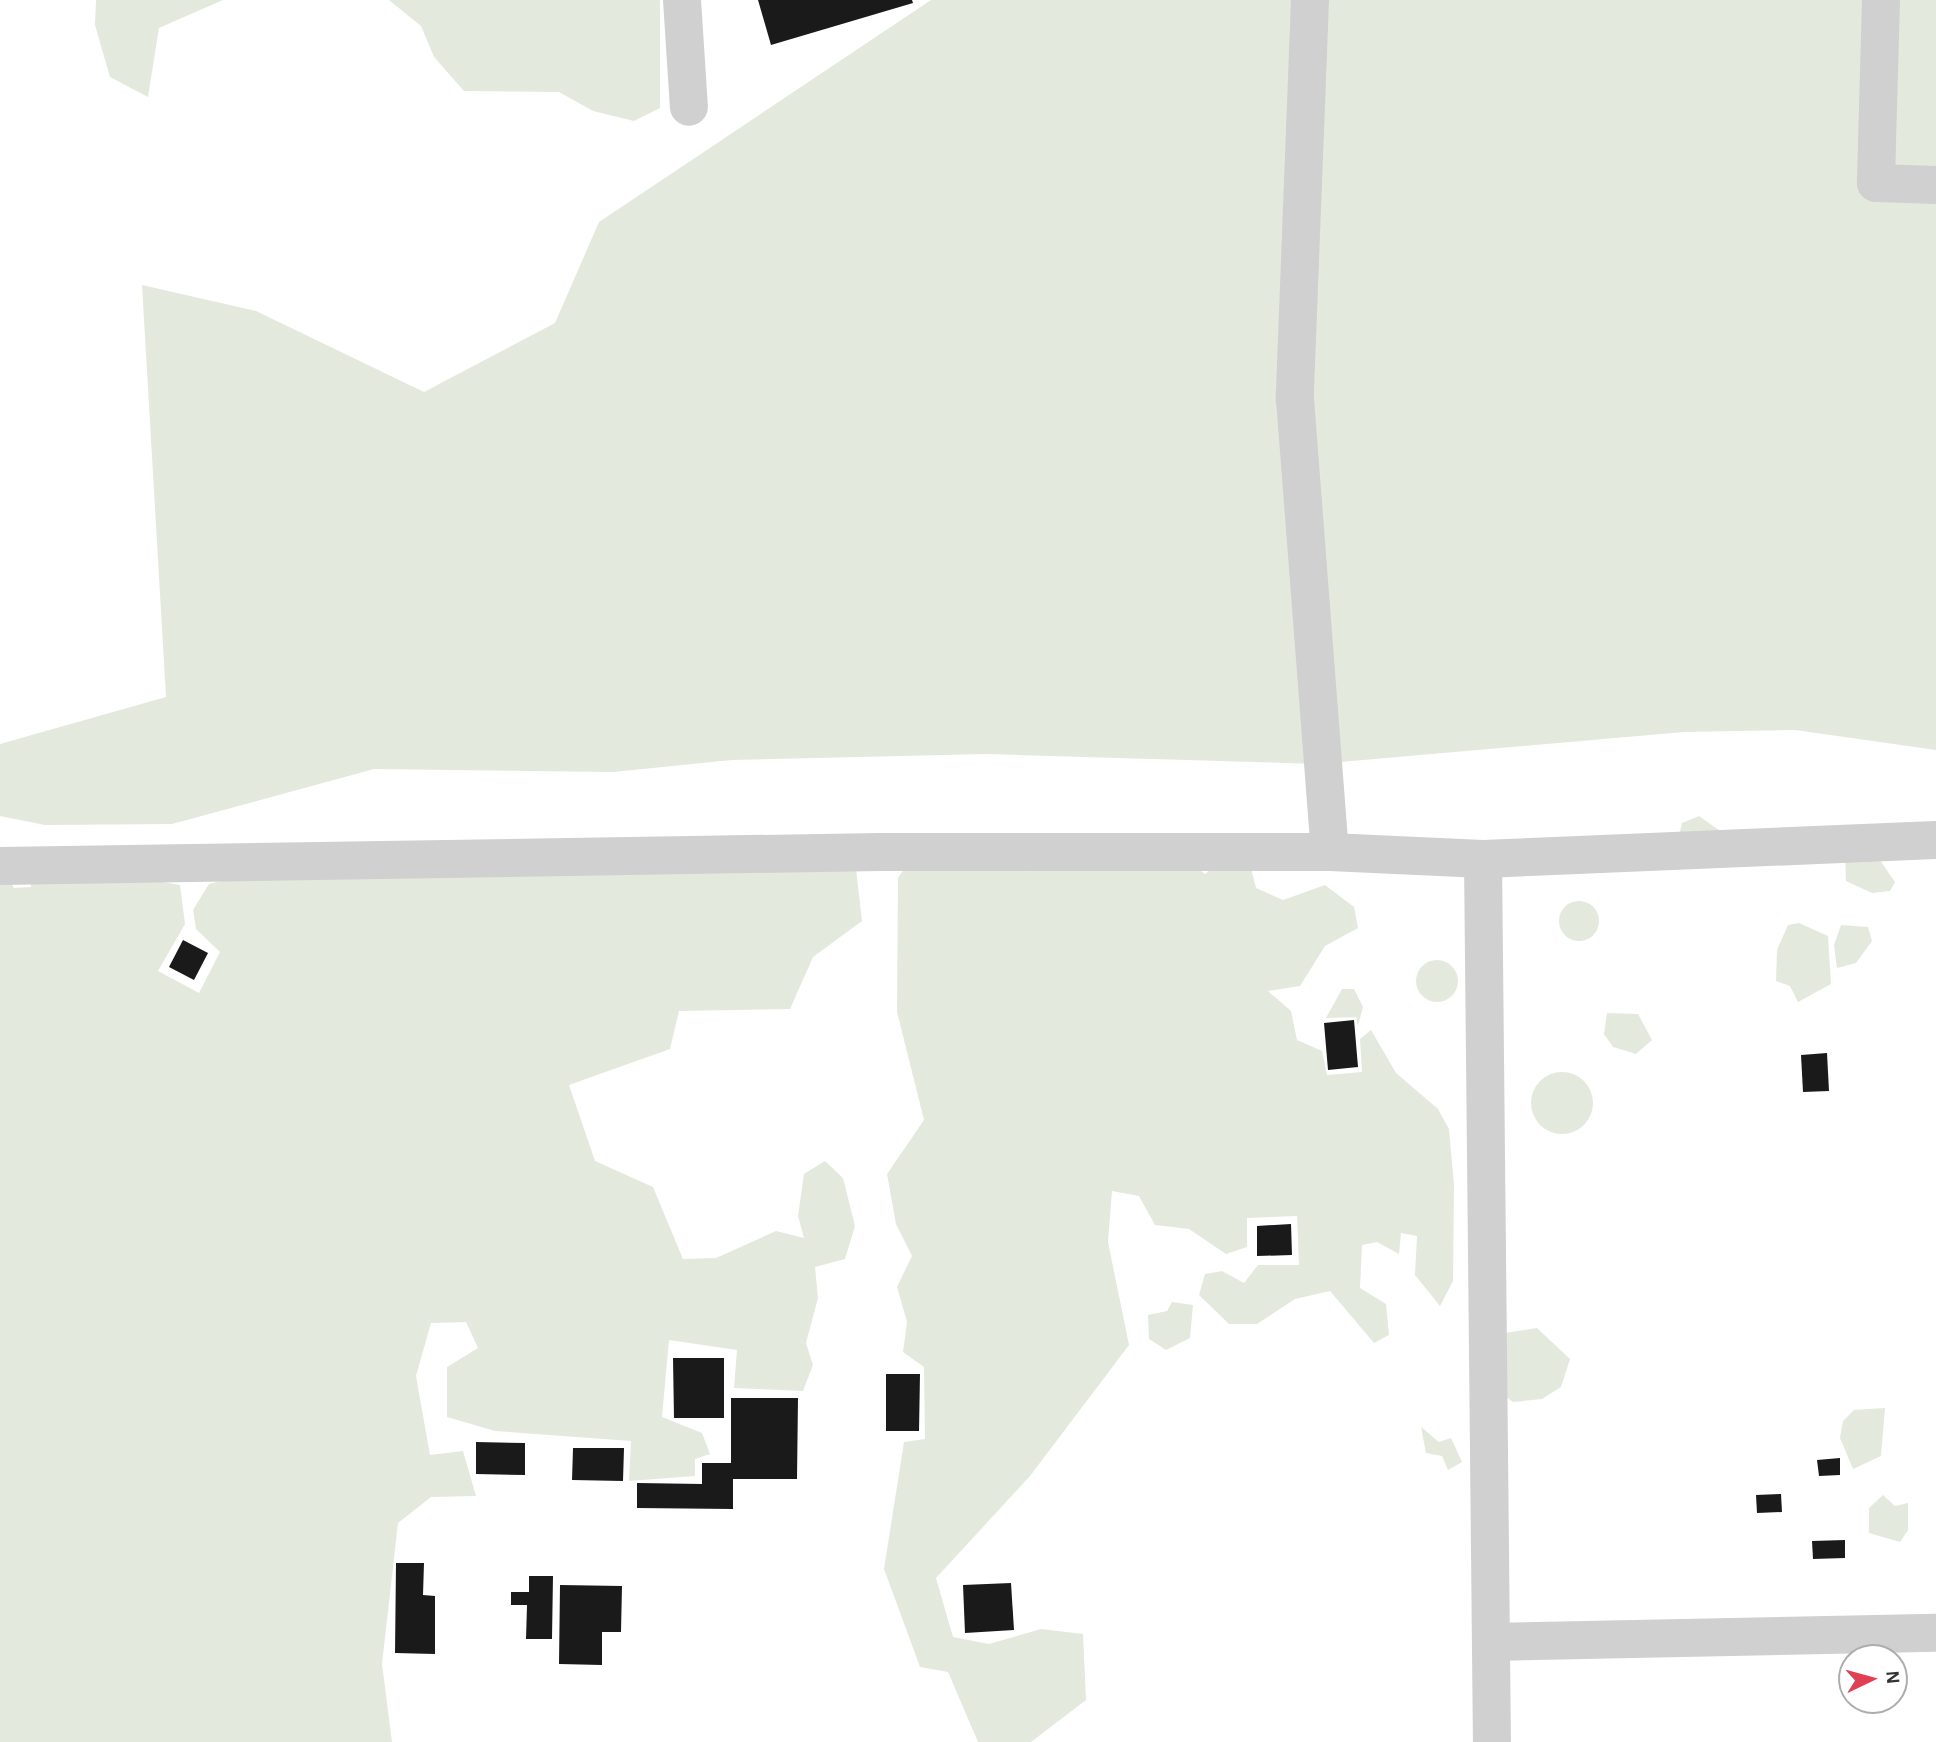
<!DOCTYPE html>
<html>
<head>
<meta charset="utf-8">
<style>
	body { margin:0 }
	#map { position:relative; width:1936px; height:1742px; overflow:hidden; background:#fff; font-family:"Alegreya Sans",sans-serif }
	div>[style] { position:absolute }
	.green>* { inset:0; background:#e4e9dd }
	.round { border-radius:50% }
	.building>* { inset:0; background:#1a1a1a }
	.minor>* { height:38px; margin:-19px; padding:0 19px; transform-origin:19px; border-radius:19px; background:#d0d0d0 }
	span { translate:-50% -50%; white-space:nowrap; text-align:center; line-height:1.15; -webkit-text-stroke:7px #fff; paint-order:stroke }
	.north { position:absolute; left:1838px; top:1644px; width:70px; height:70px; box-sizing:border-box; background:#fff; border:2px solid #adadad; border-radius:50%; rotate:85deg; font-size:19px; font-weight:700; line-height:28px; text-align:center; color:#333 }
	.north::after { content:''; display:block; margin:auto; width:24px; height:32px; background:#df4054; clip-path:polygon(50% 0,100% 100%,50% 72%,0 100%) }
</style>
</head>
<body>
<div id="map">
	<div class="green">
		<i style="clip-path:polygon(96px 0,223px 0,159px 28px,148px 97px,110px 77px,95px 25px)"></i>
		<i style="clip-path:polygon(389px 0,660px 0,660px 108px,634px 121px,593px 111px,559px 92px,464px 91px,434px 57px,421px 26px)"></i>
		<i style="clip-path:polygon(931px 0,1936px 0,1936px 750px,1795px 730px,1684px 732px,1318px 764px,986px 754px,732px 760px,613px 772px,374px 769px,172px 824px,45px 825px,0 816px,0 744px,166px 697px,142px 285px,256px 311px,424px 392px,555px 323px,599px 222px)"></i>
		<i style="clip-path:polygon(1699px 816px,1723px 833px,1676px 848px,1682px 823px)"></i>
		<i style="clip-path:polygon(1004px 843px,1030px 872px,1031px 864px,1183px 857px,1205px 874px,1225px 858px,1249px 860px,1256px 888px,1283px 900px,1325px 885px,1354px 907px,1358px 928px,1325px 946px,1300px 986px,1268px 991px,1291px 1011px,1297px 1040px,1322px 1051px,1327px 1075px,1362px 1072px,1360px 1039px,1371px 1030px,1396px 1073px,1438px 1109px,1449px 1129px,1454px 1185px,1453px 1281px,1440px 1306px,1415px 1275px,1417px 1236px,1401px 1233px,1399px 1254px,1377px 1242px,1362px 1245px,1360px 1288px,1386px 1304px,1389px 1335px,1374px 1343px,1330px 1291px,1295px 1299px,1257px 1324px,1229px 1324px,1199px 1295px,1205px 1274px,1222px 1271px,1244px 1283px,1258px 1265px,1299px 1265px,1297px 1216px,1247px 1218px,1247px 1247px,1226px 1254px,1189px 1229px,1155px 1225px,1139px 1196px,1112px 1191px,1108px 1242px,1129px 1345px,1030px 1476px,936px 1578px,953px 1637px,989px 1644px,1041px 1629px,1083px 1634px,1086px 1700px,1031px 1742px,978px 1742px,948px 1672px,920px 1667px,884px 1569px,904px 1442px,925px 1439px,924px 1367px,903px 1352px,907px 1322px,897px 1287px,912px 1256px,896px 1224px,887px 1174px,924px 1120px,897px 1012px,898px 878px,909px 862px)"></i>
		<i style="clip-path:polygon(854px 851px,862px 921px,813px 957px,790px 1009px,679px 1011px,670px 1049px,569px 1085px,595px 1161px,653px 1187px,683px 1259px,716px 1258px,776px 1231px,804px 1238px,798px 1216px,804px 1174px,825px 1161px,843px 1178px,855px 1226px,845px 1259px,815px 1267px,818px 1298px,806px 1343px,813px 1365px,803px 1391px,734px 1388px,737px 1350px,669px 1340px,662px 1417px,702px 1433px,710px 1454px,695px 1459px,695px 1476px,629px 1481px,631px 1441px,495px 1431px,447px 1417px,447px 1367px,478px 1348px,466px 1322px,431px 1323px,416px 1376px,430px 1455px,463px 1451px,476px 1496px,431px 1497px,398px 1523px,382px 1664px,392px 1742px,0 1742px,0 866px,14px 888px,31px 887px,27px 858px,180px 885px,185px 924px,158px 971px,199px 993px,220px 952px,196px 929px,193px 910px,209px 884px,287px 865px)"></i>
		<i style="clip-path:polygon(1845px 853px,1877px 856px,1895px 882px,1890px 891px,1872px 893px,1846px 881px)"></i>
		<i class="round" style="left:1559px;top:901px;width:40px;height:40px"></i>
		<i style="clip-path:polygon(1799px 923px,1828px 936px,1831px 984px,1798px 1002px,1790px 986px,1776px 981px,1777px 950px,1788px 925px)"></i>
		<i style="clip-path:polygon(1841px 925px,1868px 927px,1872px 941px,1856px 963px,1837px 968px,1834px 945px)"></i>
		<i class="round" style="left:1416px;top:960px;width:42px;height:42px"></i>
		<i style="clip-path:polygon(1342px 989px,1354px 989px,1363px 1007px,1358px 1026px,1356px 1017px,1326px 1018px)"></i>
		<i style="clip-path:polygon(1607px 1013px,1638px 1014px,1652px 1040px,1636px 1054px,1613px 1047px,1604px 1034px)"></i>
		<i class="round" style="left:1531px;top:1072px;width:62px;height:62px"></i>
		<i style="clip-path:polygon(1172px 1302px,1193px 1305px,1190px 1338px,1166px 1350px,1149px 1339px,1148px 1315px,1167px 1311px)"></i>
		<i style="clip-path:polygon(1537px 1328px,1570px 1359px,1561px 1387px,1542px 1399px,1513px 1402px,1494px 1388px,1505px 1333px)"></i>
		<i style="clip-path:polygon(1885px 1408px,1881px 1456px,1853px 1469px,1840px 1438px,1843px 1421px,1854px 1410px)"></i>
		<i style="clip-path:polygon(1421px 1427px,1439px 1442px,1451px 1438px,1462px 1462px,1448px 1470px,1442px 1456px,1426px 1453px)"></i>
		<i style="clip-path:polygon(1883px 1495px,1895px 1506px,1908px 1503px,1908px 1530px,1900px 1542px,1869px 1533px,1869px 1508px)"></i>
	</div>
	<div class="building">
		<i style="clip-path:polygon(758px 0,912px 0,913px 3px,771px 45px)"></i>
		<i style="clip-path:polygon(183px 940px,208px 953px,194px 980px,169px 967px)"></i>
		<i style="clip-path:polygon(1354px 1020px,1358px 1067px,1328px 1070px,1324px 1023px)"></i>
		<i style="clip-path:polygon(1827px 1053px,1829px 1091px,1803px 1092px,1801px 1055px)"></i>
		<i style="clip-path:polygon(1291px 1224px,1292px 1255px,1257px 1256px,1257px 1226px)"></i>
		<i style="clip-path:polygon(673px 1358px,724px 1358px,724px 1418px,674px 1418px)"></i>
		<i style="clip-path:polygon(886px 1374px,920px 1374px,919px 1431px,886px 1431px)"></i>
		<i style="clip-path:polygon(731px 1398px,798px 1398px,797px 1479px,733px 1479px,733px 1509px,637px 1508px,637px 1483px,702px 1484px,702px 1463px,731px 1463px)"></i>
		<i style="clip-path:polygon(476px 1442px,525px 1443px,525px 1475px,476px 1474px)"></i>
		<i style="clip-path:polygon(573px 1448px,624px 1448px,623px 1481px,572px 1480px)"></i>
		<i style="clip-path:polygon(1840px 1458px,1840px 1475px,1819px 1476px,1817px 1460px)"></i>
		<i style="clip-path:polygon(1781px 1494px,1782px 1512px,1757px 1513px,1756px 1495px)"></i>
		<i style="clip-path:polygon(1845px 1540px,1845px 1558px,1813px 1559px,1812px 1541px)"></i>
		<i style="clip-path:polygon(396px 1563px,424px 1563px,423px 1595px,435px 1596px,435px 1654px,395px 1653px)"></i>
		<i style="clip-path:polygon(529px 1576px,553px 1576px,552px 1639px,526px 1639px,527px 1605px,511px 1605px,511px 1592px,529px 1592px)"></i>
		<i style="clip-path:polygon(1011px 1583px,1014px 1630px,965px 1633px,963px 1585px)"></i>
		<i style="clip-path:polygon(560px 1585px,622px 1586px,621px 1632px,602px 1632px,602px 1665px,559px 1664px)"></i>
	</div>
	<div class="minor">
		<i style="left:682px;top:0;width:107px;rotate:86.3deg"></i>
		<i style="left:1310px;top:0;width:399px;rotate:92.2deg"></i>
		<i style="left:1295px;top:399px;width:454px;rotate:85.6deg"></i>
		<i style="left:1881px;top:0;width:183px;rotate:91.6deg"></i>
		<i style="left:1876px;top:183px;width:60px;rotate:1.9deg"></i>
		<i style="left:1483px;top:859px;width:883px;rotate:89.42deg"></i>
		<i style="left:0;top:866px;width:880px;rotate:-0.91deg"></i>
		<i style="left:880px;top:852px;width:450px"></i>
		<i style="left:1330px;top:852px;width:153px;rotate:2.6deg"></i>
		<i style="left:1483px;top:859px;width:453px;rotate:-2.4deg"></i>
		<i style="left:1491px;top:1642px;width:445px;rotate:-1.2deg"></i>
	</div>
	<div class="north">N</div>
</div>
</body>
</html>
